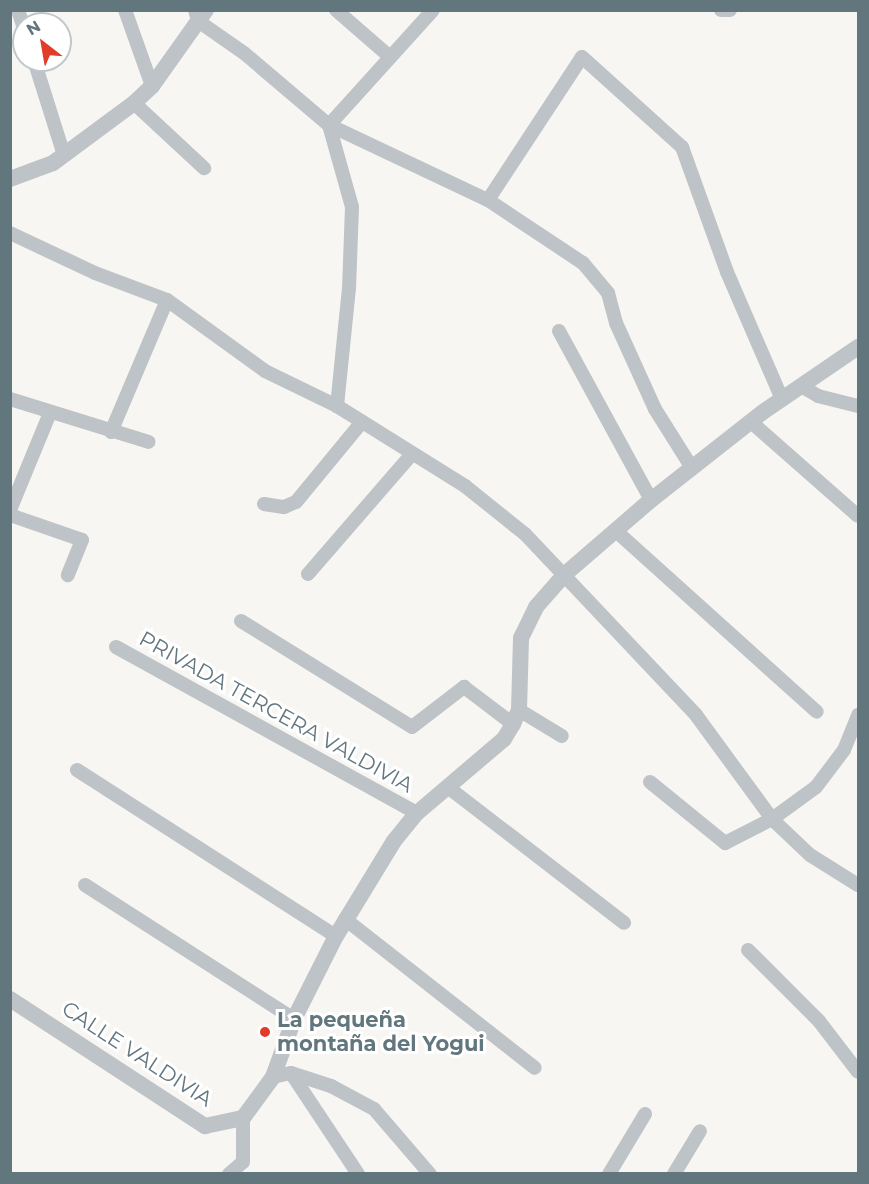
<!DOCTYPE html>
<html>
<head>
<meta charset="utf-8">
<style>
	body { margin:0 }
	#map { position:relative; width:869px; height:1184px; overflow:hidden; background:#f7f6f3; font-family:Montserrat,sans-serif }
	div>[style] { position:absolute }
	.minor>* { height:14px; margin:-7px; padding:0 7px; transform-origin:7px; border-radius:7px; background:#bdc3c6 }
	.tertiary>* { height:16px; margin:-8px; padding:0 8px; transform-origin:8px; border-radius:8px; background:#bdc3c6 }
	.dots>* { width:16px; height:16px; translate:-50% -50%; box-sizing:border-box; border:3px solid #fff; border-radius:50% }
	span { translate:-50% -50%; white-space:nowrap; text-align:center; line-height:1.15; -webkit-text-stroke:6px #fff; paint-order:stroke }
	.street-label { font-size:21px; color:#62767e }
	.poi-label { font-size:21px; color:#62767e; font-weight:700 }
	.left { translate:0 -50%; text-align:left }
	.frame { position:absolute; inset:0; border:12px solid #62767e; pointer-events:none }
	.north { position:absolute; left:12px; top:12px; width:60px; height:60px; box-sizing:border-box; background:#fff; border:2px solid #c0c8cb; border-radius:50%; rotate:329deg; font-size:16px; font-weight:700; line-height:24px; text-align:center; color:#62767e }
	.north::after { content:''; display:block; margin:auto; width:21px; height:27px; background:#e23b28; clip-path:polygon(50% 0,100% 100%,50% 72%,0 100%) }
</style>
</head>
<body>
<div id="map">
	<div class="minor">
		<i style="left:18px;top:10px;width:20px;rotate:72deg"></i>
		<i style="left:125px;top:10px;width:81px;rotate:70.4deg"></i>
		<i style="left:195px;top:10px;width:11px;rotate:75deg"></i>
		<i style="left:198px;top:21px;width:56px;rotate:34.8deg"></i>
		<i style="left:244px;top:53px;width:111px;rotate:40.3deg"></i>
		<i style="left:329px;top:125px;width:85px;rotate:74.3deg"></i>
		<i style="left:352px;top:207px;width:81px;rotate:92.1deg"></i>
		<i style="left:349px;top:288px;width:119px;rotate:95.8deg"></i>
		<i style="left:336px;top:10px;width:72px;rotate:41deg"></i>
		<i style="left:433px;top:10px;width:155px;rotate:132.1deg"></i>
		<i style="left:329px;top:125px;width:176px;rotate:25.3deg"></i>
		<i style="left:488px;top:200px;width:114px;rotate:33.6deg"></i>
		<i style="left:583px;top:263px;width:39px;rotate:50deg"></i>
		<i style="left:608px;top:293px;width:31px;rotate:75deg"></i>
		<i style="left:616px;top:323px;width:94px;rotate:65.6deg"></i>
		<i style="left:655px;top:409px;width:70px;rotate:57.9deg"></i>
		<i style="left:721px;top:10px;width:9px"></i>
		<i style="left:34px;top:60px;width:100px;rotate:72.5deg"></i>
		<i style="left:134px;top:103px;width:96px;rotate:42.9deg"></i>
		<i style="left:488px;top:200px;width:171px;rotate:-56.7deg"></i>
		<i style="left:582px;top:57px;width:135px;rotate:42deg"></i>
		<i style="left:682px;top:147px;width:133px;rotate:70.2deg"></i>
		<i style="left:727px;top:272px;width:138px;rotate:66.6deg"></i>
		<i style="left:10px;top:233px;width:94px;rotate:25.2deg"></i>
		<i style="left:95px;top:273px;width:77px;rotate:20.6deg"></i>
		<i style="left:167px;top:300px;width:121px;rotate:35.9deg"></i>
		<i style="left:265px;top:371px;width:80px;rotate:25.9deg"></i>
		<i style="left:337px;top:406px;width:151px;rotate:32deg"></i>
		<i style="left:465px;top:486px;width:77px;rotate:38.7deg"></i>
		<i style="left:525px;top:534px;width:249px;rotate:46.6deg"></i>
		<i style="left:696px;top:715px;width:129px;rotate:53.8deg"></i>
		<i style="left:772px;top:819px;width:52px;rotate:43.5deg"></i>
		<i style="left:810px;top:855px;width:57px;rotate:32deg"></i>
		<i style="left:559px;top:331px;width:192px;rotate:61.4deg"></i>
		<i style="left:801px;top:386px;width:20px;rotate:30deg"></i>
		<i style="left:818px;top:396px;width:41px;rotate:14deg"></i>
		<i style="left:10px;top:399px;width:145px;rotate:17.2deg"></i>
		<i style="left:751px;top:422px;width:142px;rotate:41.3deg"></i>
		<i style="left:111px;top:432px;width:143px;rotate:-67deg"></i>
		<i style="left:264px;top:504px;width:20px;rotate:9deg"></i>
		<i style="left:284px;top:507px;width:13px;rotate:-23deg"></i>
		<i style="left:296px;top:502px;width:104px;rotate:-50.5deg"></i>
		<i style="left:10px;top:510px;width:105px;rotate:-67.6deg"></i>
		<i style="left:10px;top:515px;width:76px;rotate:19.1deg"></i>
		<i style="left:82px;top:540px;width:38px;rotate:112deg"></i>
		<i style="left:616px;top:531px;width:270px;rotate:42deg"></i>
		<i style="left:308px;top:574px;width:159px;rotate:-49.1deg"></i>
		<i style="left:241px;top:621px;width:201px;rotate:31.8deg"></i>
		<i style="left:412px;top:727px;width:66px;rotate:-37.6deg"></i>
		<i style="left:464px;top:687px;width:61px;rotate:37.1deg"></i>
		<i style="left:116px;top:647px;width:344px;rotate:28.9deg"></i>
		<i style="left:519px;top:710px;width:50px;rotate:31.2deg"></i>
		<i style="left:77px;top:770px;width:308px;rotate:32.7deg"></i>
		<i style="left:650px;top:782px;width:97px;rotate:39.1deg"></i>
		<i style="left:725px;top:843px;width:53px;rotate:-27.1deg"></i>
		<i style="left:772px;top:819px;width:54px;rotate:-36deg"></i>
		<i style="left:816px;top:787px;width:46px;rotate:-52.9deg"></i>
		<i style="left:844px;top:750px;width:38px;rotate:-68deg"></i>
		<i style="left:449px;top:788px;width:221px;rotate:37.6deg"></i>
		<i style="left:85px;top:885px;width:248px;rotate:32.7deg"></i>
		<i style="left:345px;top:919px;width:241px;rotate:38.1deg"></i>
		<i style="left:748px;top:950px;width:100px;rotate:45deg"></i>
		<i style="left:819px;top:1021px;width:64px;rotate:52.6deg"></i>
		<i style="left:291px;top:1073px;width:121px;rotate:56.4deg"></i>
		<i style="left:273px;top:1077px;width:18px;rotate:-13deg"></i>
		<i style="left:291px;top:1073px;width:42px;rotate:18deg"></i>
		<i style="left:331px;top:1086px;width:49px;rotate:28.1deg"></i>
		<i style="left:374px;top:1109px;width:86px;rotate:49.3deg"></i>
		<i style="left:243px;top:1162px;width:44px;rotate:-90deg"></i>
		<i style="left:229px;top:1174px;width:18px;rotate:-41deg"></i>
		<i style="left:609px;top:1174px;width:70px;rotate:-59deg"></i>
		<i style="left:674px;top:1174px;width:50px;rotate:-58.8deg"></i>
	</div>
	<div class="tertiary">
		<i style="left:10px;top:179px;width:46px;rotate:-20.4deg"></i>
		<i style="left:53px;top:163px;width:101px;rotate:-36.5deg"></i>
		<i style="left:134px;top:103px;width:25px;rotate:-43deg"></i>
		<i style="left:152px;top:86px;width:93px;rotate:-54.6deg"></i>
		<i style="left:10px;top:999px;width:233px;rotate:33.1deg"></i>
		<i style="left:205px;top:1126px;width:39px;rotate:-12deg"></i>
		<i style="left:243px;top:1118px;width:51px;rotate:-53.8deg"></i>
		<i style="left:273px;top:1077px;width:62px;rotate:-70.1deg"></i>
		<i style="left:294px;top:1019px;width:93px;rotate:-63.2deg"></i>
		<i style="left:336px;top:936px;width:111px;rotate:-58.6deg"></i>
		<i style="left:394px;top:841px;width:36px;rotate:-51deg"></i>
		<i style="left:417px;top:813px;width:114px;rotate:-40.4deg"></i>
		<i style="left:504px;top:739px;width:17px;rotate:-59deg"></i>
		<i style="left:513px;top:724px;width:15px;rotate:-67deg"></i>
		<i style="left:519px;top:710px;width:72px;rotate:-88.4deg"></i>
		<i style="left:521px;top:638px;width:34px;rotate:-64deg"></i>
		<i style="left:536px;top:607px;width:43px;rotate:-48.8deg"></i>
		<i style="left:564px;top:575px;width:115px;rotate:-40.8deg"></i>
		<i style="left:651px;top:500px;width:142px;rotate:-38.2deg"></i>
		<i style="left:763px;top:412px;width:115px;rotate:-34.4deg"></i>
	</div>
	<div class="dots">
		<i style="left:265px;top:1032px;background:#e23b28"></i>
	</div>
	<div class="street-label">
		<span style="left:276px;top:712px;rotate:29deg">PRIVADA TERCERA VALDIVIA</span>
		<span style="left:137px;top:1054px;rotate:33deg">CALLE VALDIVIA</span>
	</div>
	<div class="poi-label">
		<span class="left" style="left:277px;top:1032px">La pequeña<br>montaña del Yogui</span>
	</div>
	<div class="frame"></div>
	<div class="north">N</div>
</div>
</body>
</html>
